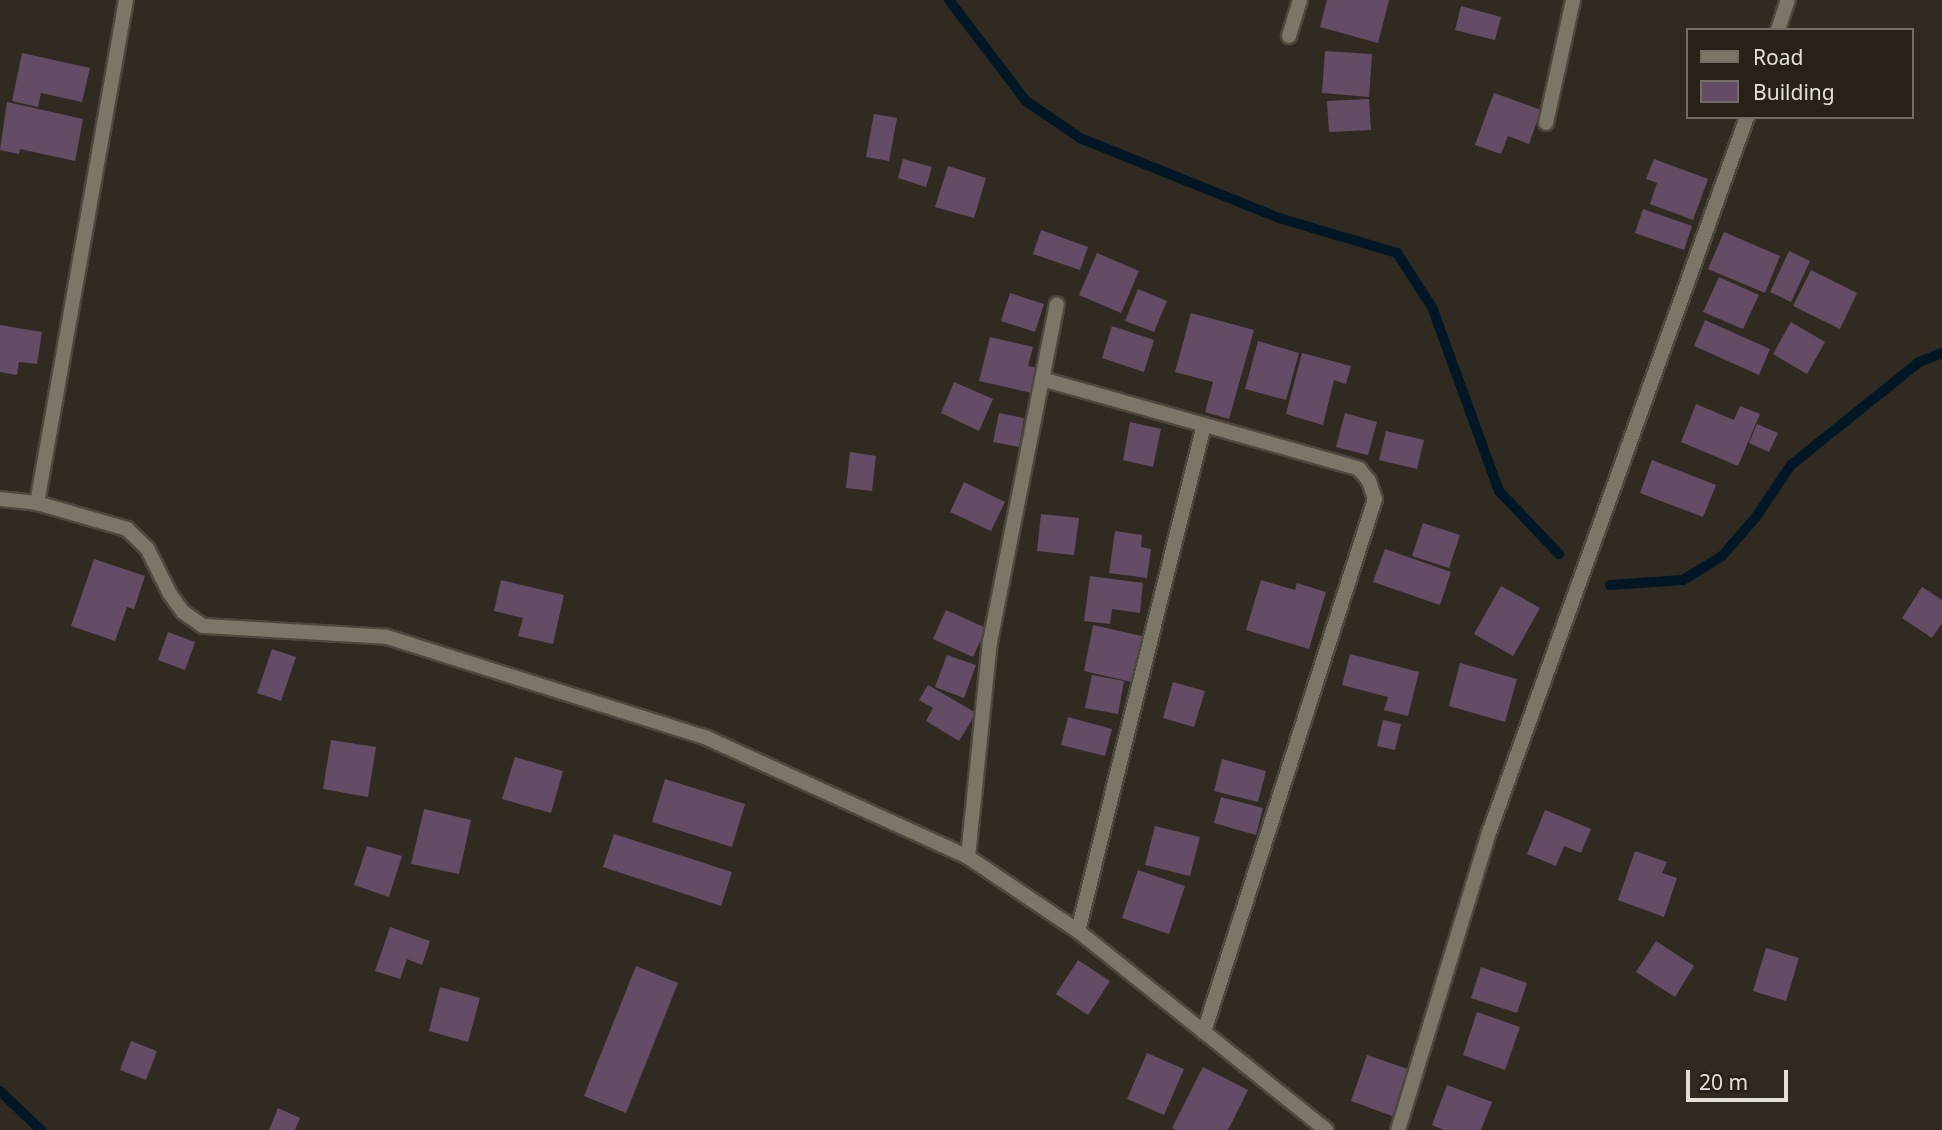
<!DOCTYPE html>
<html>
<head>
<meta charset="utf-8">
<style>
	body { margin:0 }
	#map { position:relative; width:1942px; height:1130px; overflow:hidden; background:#312a20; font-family:"Noto Sans",sans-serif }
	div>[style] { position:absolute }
	.stream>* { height:10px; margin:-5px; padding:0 5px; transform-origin:5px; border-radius:5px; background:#011725 }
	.building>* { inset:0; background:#654c66 }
	.roads { filter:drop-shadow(2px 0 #4e473e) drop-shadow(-2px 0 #4e473e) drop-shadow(0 2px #4e473e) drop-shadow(0 -2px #4e473e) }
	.minor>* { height:14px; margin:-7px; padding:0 7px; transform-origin:7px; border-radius:7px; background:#7b7667 }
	span { translate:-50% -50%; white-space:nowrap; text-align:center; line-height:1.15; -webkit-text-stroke:6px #272117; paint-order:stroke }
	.legend { position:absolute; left:1686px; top:28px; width:228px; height:91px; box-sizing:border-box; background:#272117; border:2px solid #736d65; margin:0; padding:9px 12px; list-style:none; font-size:21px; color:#e5e0da }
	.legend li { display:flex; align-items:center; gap:14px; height:35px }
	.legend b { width:35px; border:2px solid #736d65 }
	.scale { position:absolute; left:1686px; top:1070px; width:102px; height:32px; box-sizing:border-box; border:4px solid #e5e0da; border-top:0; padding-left:9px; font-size:21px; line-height:24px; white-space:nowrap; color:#e5e0da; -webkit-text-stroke:5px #272117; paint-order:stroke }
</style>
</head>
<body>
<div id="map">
	<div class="stream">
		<i style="left:949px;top:0;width:127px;rotate:52.7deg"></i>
		<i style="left:1026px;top:101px;width:65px;rotate:34.4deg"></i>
		<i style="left:1080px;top:138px;width:214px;rotate:21.9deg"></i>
		<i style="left:1279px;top:218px;width:123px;rotate:16.5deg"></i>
		<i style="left:1397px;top:253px;width:64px;rotate:57.1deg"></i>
		<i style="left:1432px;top:307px;width:196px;rotate:70deg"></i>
		<i style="left:1499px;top:491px;width:87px;rotate:46.4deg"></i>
		<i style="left:1610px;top:585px;width:73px;rotate:-3.9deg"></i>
		<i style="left:1683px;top:580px;width:46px;rotate:-31.6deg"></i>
		<i style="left:1722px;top:556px;width:52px;rotate:-48.9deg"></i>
		<i style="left:1756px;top:517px;width:63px;rotate:-56.1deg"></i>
		<i style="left:1791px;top:465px;width:164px;rotate:-38.8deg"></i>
		<i style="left:1919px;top:362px;width:25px;rotate:-21deg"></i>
		<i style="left:0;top:1091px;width:57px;rotate:43.6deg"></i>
	</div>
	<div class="building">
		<i style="clip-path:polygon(1327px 0,1389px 0,1378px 43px,1320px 27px)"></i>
		<i style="clip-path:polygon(1461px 6px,1501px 17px,1495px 40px,1455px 30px)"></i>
		<i style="clip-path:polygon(1325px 51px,1372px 54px,1369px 97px,1322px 93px)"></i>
		<i style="clip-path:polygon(22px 53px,90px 68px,82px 102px,41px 93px,38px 107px,12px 101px)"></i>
		<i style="clip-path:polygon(1494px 93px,1541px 110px,1529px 144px,1508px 136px,1501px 154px,1475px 145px)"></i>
		<i style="clip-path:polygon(1369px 99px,1371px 130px,1329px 132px,1327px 101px)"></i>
		<i style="clip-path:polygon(7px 102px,83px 119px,75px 161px,20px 149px,19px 154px,0 150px)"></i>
		<i style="clip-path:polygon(874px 114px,897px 118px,889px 161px,866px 157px)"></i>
		<i style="clip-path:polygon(903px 159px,932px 167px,926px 187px,898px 178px)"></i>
		<i style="clip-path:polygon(1654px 159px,1708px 179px,1693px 220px,1650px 204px,1657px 183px,1646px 179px)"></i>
		<i style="clip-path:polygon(948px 166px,986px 178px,974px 218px,935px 207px)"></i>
		<i style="clip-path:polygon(1643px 209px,1692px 226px,1684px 250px,1635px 233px)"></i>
		<i style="clip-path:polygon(1041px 230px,1088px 247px,1080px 270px,1033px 254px)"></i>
		<i style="clip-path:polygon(1724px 232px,1780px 256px,1765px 293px,1708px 269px)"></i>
		<i style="clip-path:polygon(1789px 251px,1810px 261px,1791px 302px,1770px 292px)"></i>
		<i style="clip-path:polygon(1097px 253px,1139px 271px,1121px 313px,1079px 295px)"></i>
		<i style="clip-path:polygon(1811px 270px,1857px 293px,1840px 329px,1793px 306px)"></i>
		<i style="clip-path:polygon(1719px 277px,1759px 295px,1743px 329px,1703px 312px)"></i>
		<i style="clip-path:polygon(1138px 289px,1167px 301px,1154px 332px,1125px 321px)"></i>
		<i style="clip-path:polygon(1010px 293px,1044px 304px,1035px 332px,1001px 321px)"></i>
		<i style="clip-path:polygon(1191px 313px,1254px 330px,1229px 419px,1205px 412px,1213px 382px,1175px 372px)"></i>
		<i style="clip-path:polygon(1705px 320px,1770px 349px,1759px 375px,1694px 346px)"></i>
		<i style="clip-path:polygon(1791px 322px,1825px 342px,1807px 374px,1773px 354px)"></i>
		<i style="clip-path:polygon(0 325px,42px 332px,37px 364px,19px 362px,17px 375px,0 372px)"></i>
		<i style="clip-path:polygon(1112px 326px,1154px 340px,1144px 372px,1102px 358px)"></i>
		<i style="clip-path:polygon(990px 337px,1033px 347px,1028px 366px,1038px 368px,1032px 393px,979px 381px)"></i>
		<i style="clip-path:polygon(1258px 341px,1299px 353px,1286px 400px,1245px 389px)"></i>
		<i style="clip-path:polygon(1302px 353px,1351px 366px,1346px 384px,1334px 380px,1323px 425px,1286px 414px)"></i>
		<i style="clip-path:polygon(954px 382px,993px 399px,979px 431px,941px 413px)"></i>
		<i style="clip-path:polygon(1696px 404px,1734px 420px,1740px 406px,1760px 414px,1738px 466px,1681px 442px)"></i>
		<i style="clip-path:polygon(999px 413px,1024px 418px,1019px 447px,993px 442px)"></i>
		<i style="clip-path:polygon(1345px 413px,1377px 422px,1368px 455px,1336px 447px)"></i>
		<i style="clip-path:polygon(1130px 422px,1161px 429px,1153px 467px,1123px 460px)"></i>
		<i style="clip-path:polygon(1757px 424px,1778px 433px,1769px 452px,1749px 443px)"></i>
		<i style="clip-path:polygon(1386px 431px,1424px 440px,1417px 469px,1379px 460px)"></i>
		<i style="clip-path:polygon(850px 452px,876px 456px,872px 491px,846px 488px)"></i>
		<i style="clip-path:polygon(1652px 460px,1716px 485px,1703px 517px,1640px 493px)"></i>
		<i style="clip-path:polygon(964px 482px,1005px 502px,991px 531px,950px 512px)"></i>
		<i style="clip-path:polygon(1041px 514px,1079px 518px,1074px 555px,1037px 551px)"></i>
		<i style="clip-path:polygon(1423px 523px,1460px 535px,1449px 568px,1412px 556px)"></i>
		<i style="clip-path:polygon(1115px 531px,1142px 535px,1141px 547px,1151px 549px,1147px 578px,1109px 573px)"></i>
		<i style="clip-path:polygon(1385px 549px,1451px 572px,1440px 605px,1373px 582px)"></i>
		<i style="clip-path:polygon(94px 559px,145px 576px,134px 609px,127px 607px,115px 641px,71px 626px)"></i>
		<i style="clip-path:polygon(1090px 576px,1143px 583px,1140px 613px,1112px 609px,1110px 624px,1084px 621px)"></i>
		<i style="clip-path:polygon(501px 580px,564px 595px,553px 644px,518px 636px,523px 618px,494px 611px)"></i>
		<i style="clip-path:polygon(1261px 580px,1295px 590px,1297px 583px,1326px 592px,1309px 649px,1246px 630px)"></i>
		<i style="clip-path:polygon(1501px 586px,1540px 608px,1513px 656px,1474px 634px)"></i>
		<i style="clip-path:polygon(1922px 587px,1942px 600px,1942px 623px,1932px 638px,1902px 618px)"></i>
		<i style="clip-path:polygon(946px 610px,986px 628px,973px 657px,933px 639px)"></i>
		<i style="clip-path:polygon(1093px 625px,1146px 637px,1136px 683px,1084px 671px)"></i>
		<i style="clip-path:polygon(168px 632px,195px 642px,185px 670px,158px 660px)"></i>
		<i style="clip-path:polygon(272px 649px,296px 657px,281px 701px,257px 693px)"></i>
		<i style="clip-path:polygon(1350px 654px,1419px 672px,1408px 716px,1384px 710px,1388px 697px,1342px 685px)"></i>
		<i style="clip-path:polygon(947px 655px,976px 665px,964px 698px,935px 687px)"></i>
		<i style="clip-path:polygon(1460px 663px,1517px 679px,1505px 722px,1449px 706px)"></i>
		<i style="clip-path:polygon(1092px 675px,1124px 681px,1118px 714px,1085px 708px)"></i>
		<i style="clip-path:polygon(1173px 682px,1205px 691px,1194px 727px,1163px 718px)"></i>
		<i style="clip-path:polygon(928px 685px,976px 713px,959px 741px,926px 721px,933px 708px,919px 700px)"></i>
		<i style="clip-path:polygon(1068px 717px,1112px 729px,1105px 756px,1061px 745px)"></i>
		<i style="clip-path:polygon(1383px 720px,1401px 724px,1395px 750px,1377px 746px)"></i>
		<i style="clip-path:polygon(331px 740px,376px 747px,368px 797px,323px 789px)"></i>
		<i style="clip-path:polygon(515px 757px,563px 771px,551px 813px,502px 799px)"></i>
		<i style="clip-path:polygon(1222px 759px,1266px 771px,1258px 802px,1214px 791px)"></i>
		<i style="clip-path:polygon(665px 779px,745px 804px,732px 847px,652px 822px)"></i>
		<i style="clip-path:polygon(1221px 797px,1263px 808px,1256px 835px,1214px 823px)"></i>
		<i style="clip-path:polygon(424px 809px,471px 820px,459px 874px,411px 864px)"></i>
		<i style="clip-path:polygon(1545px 810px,1591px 829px,1581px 853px,1564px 846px,1556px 866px,1527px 854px)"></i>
		<i style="clip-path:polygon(1155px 826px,1200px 837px,1190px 876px,1145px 865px)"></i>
		<i style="clip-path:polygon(614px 834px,732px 872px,721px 906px,603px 867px)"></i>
		<i style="clip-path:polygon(367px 846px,402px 856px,389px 897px,354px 885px)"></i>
		<i style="clip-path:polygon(1635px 851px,1667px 862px,1662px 873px,1677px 878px,1664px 917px,1618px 900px)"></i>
		<i style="clip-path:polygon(1138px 870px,1185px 886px,1169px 934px,1122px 918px)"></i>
		<i style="clip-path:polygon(390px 927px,430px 941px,422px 965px,407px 959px,400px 979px,375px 971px)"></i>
		<i style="clip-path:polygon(1656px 941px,1694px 966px,1675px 997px,1636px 972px)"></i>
		<i style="clip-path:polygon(1766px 948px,1799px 958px,1786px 1001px,1753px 991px)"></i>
		<i style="clip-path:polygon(1078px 960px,1110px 981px,1088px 1015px,1056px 994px)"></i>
		<i style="clip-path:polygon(636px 966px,678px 983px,626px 1113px,584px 1096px)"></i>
		<i style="clip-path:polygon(1481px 967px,1527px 983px,1517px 1013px,1471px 998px)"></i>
		<i style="clip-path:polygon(440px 987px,480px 998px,468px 1042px,429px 1031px)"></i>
		<i style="clip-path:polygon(1477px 1012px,1520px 1027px,1505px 1070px,1463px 1055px)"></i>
		<i style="clip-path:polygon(131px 1041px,157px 1051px,146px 1080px,120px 1070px)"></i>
		<i style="clip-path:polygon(1147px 1053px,1184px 1069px,1164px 1115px,1127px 1099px)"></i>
		<i style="clip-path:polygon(1367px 1055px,1411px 1070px,1395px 1117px,1351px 1101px)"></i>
		<i style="clip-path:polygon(1203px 1067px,1248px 1090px,1228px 1130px,1176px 1130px,1172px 1128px)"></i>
		<i style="clip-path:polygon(1447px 1085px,1492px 1102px,1481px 1130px,1444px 1130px,1432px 1125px)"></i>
		<i style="clip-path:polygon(278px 1108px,300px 1118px,295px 1130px,269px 1130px)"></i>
	</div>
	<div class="roads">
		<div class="minor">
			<i style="left:126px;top:0;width:511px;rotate:100.03deg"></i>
			<i style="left:37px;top:503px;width:94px;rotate:16.1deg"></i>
			<i style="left:127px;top:529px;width:28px;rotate:44deg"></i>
			<i style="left:147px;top:548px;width:51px;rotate:63.4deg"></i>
			<i style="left:170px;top:594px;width:22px;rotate:54deg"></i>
			<i style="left:183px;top:612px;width:24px;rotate:35deg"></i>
			<i style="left:203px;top:626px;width:184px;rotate:3.4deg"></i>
			<i style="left:387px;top:637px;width:336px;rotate:17.5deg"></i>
			<i style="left:707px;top:738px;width:287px;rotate:24.5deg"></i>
			<i style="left:968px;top:857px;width:133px;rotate:33.9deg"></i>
			<i style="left:1078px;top:931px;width:318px;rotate:38.7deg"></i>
			<i style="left:1778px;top:30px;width:32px;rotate:-72deg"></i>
			<i style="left:1289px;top:36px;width:38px;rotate:-73deg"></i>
			<i style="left:1546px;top:123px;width:126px;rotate:-77.6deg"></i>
			<i style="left:1042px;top:379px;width:330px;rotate:15.8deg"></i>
			<i style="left:1359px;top:469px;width:16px;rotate:50deg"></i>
			<i style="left:1369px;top:481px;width:19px;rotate:72deg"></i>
			<i style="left:1375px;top:499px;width:560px;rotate:107.79deg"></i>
			<i style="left:0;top:499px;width:37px;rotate:6deg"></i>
			<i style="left:968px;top:857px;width:216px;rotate:-84.2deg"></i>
			<i style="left:990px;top:642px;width:344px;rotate:-78.8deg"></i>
			<i style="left:1078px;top:931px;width:521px;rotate:-76.02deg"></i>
			<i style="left:1398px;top:1130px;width:314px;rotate:-73deg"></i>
			<i style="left:1490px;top:830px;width:758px;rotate:-70.18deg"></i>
		</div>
	</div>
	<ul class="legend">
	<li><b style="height:9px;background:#7b7667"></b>Road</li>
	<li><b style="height:19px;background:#654c66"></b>Building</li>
	</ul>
	<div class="scale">20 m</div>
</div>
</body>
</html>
